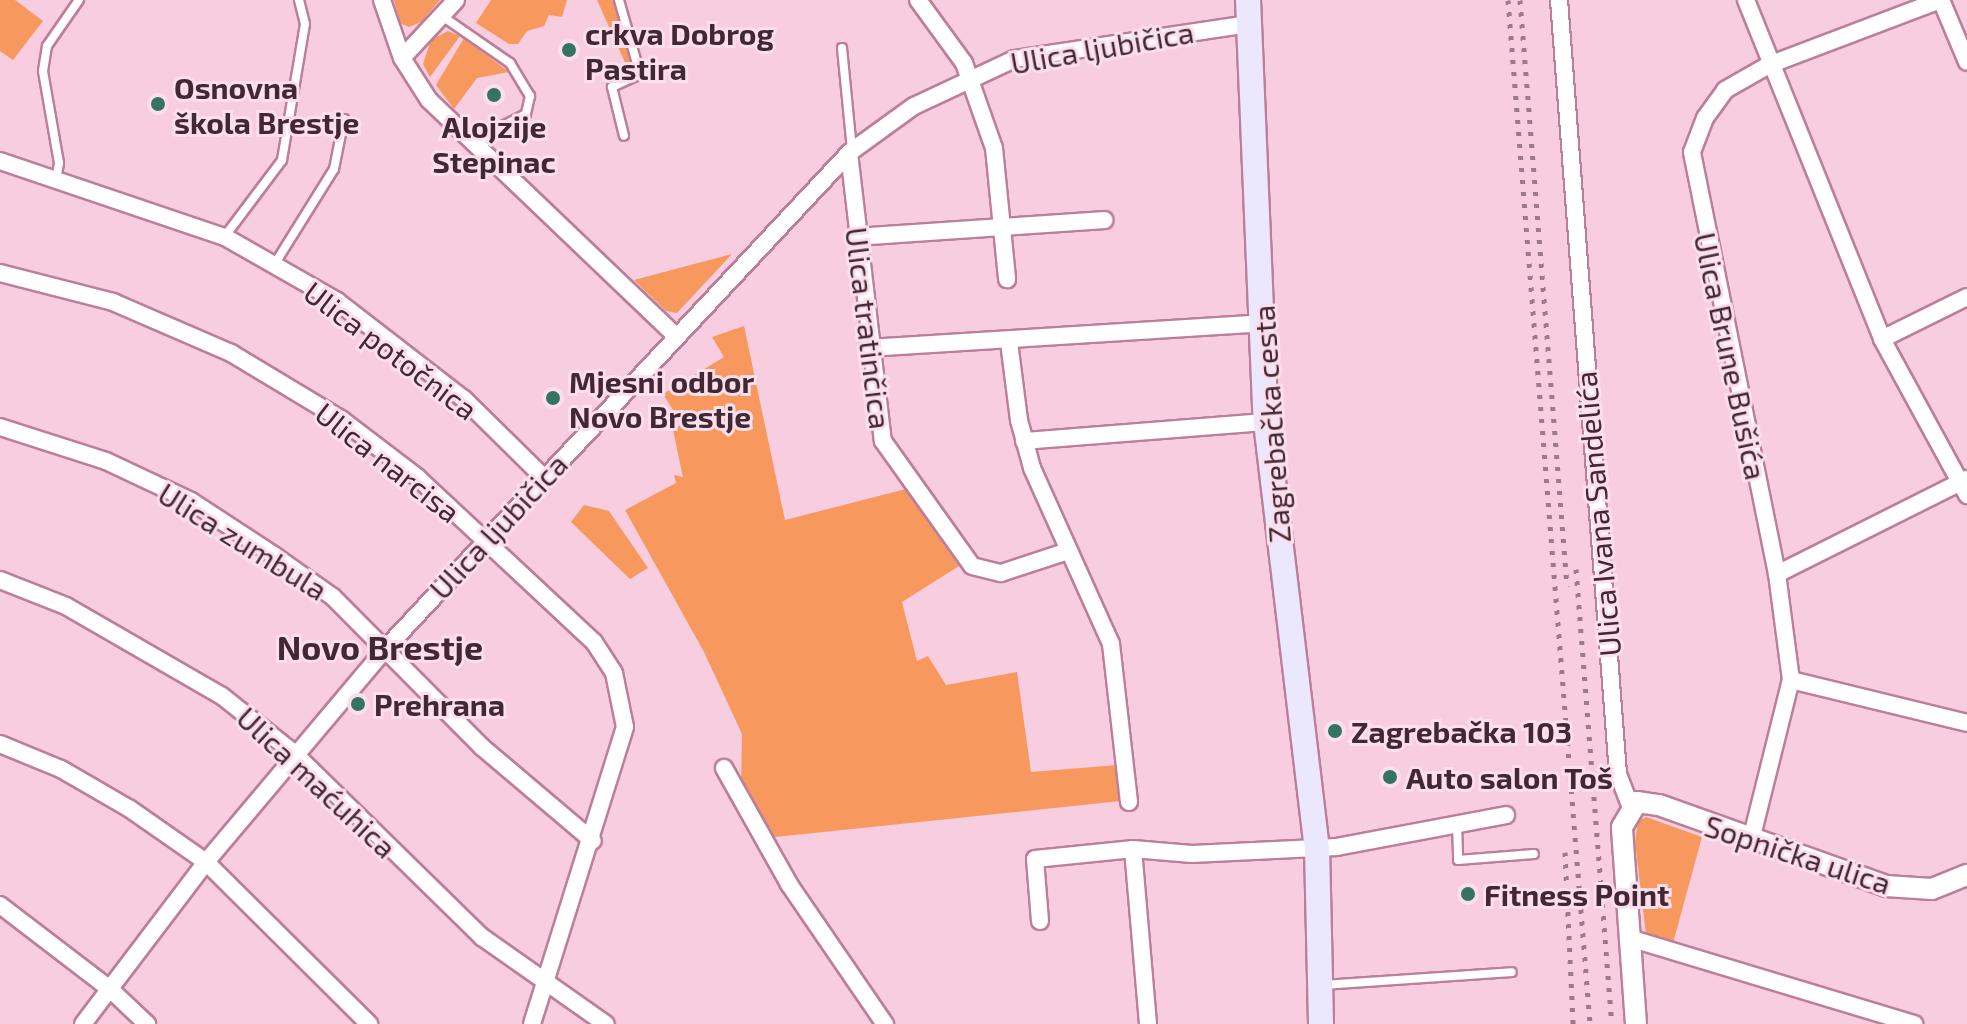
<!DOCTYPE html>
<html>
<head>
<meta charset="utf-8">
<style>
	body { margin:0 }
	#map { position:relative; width:1967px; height:1024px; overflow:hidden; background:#f7cddf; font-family:"Exo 2",sans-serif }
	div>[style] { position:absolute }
	.green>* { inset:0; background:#f7995e }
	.roads { filter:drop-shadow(2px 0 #bd7e9a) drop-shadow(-2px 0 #bd7e9a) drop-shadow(0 2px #bd7e9a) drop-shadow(0 -2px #bd7e9a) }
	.service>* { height:8px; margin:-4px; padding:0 4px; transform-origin:4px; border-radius:4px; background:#fff }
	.minor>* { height:16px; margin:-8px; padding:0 8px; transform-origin:8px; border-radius:8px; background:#fff }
	.tertiary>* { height:20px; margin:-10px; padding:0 10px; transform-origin:10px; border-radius:10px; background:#fff }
	.secondary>* { height:24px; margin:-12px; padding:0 12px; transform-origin:12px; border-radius:12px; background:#ebe8fd }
	.rail>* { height:5px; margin-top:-2.5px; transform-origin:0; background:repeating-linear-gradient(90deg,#9c7a89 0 4px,transparent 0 12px) }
	.dots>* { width:22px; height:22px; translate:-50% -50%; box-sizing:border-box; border:4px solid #fcdfeb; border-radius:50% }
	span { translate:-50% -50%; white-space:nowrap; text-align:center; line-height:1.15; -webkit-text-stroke:6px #fcdfeb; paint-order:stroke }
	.poi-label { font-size:30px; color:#422834; font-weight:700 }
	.left { translate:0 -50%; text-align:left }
	.street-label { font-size:30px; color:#422834 }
	.quarter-label { font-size:34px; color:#422834; font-weight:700 }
</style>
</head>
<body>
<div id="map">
	<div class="green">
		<i style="clip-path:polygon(0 0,15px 0,43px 21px,13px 60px,0 51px)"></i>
		<i style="clip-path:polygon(394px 0,440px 0,421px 22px,409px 27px,400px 23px)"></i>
		<i style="clip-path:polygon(491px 0,567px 0,562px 17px,549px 15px,544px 26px,527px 31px,518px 44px,509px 44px,476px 23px)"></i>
		<i style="clip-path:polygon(597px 0,613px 0,632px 64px,627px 75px,605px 86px,627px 67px)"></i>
		<i style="clip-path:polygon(448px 31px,460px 36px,430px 77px,423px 64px,431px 40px)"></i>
		<i style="clip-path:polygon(464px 38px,509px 72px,477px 78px,454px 109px,436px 85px)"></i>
		<i style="clip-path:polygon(732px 254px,677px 313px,666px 311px,634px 280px)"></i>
		<i style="clip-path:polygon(744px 326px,785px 520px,906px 489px,959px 566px,902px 602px,917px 661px,928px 656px,946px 685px,1017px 672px,1031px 772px,1118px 765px,1121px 801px,775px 837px,741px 788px,742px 734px,704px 652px,625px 510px,676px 483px,674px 475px,683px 477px,673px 430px,682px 424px,663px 394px,724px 357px,712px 337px)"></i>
		<i style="clip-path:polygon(584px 505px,609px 511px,648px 568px,630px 579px,571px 522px)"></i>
		<i style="clip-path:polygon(1646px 817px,1702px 837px,1673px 943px,1646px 934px,1635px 842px,1638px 821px)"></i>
	</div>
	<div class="roads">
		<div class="service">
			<i style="left:619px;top:0;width:77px;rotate:74.2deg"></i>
			<i style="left:640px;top:74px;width:31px;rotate:155deg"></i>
			<i style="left:612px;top:87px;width:50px;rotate:76.2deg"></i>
			<i style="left:442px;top:16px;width:83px;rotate:34.7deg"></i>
			<i style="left:510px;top:63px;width:39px;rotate:59deg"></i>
			<i style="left:530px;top:96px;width:18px;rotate:103deg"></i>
			<i style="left:526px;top:114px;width:33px;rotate:153deg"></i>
			<i style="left:497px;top:129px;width:25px;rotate:132deg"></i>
			<i style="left:842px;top:48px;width:102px;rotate:84.4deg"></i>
			<i style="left:56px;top:179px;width:16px;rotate:-79deg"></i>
			<i style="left:59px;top:163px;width:93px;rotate:-99.9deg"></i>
			<i style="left:43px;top:71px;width:25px;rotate:-81deg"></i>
			<i style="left:47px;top:46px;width:56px;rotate:-55.2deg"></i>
			<i style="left:225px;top:236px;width:95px;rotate:-53.1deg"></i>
			<i style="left:282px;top:160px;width:138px;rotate:-80.4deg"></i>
			<i style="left:305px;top:24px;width:25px;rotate:-104deg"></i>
			<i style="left:274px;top:265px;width:113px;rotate:-58deg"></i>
			<i style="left:334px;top:169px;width:51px;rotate:-78.7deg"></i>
			<i style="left:1457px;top:825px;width:35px;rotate:88deg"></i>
			<i style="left:1458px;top:860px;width:76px;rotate:-4.5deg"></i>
			<i style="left:1323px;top:985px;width:189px;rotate:-3.9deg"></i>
		</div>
		<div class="minor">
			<i style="left:382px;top:0;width:61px;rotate:71deg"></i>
			<i style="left:402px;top:58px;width:50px;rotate:57.3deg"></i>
			<i style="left:429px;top:100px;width:340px;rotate:43.7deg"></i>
			<i style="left:918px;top:0;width:78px;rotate:53.9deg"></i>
			<i style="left:964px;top:63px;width:90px;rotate:70.6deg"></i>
			<i style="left:994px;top:148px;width:132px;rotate:84.3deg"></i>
			<i style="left:1559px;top:0;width:776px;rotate:85.64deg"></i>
			<i style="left:1618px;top:774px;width:34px;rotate:69deg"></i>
			<i style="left:1746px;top:0;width:365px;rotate:68.1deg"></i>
			<i style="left:1882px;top:339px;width:178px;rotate:61.4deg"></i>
			<i style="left:1941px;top:0;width:67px;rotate:67.2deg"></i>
			<i style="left:402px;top:58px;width:79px;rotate:-47deg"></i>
			<i style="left:849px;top:153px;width:290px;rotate:83.3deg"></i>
			<i style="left:883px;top:441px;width:153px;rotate:54.5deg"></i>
			<i style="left:972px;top:566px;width:30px;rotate:14deg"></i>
			<i style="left:1001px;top:573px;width:71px;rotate:-18.2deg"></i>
			<i style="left:0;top:161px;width:237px;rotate:18.7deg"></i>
			<i style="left:225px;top:237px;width:129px;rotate:29.7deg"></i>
			<i style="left:337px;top:301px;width:160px;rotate:37.7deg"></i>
			<i style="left:464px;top:399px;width:111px;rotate:44.6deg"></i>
			<i style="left:856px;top:237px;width:249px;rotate:-3.9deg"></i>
			<i style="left:0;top:273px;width:117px;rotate:14.4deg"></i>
			<i style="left:113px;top:302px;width:129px;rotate:23.4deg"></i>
			<i style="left:231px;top:353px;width:128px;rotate:31deg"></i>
			<i style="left:341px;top:419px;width:96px;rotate:37.3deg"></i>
			<i style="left:417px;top:477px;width:242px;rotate:43deg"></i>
			<i style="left:594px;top:642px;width:37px;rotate:57deg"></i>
			<i style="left:614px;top:673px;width:55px;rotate:78.5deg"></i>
			<i style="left:625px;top:727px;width:311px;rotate:107.4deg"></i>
			<i style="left:1882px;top:339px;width:95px;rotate:-26.3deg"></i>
			<i style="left:1009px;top:342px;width:79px;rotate:82.7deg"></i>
			<i style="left:1019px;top:420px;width:50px;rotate:74.8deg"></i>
			<i style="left:1032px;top:468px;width:193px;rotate:65.8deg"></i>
			<i style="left:1111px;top:644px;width:159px;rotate:83.5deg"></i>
			<i style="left:868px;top:348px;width:395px;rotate:-3.6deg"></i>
			<i style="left:0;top:427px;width:111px;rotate:17.8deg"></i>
			<i style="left:106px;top:461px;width:94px;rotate:25.2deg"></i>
			<i style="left:191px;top:501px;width:100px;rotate:33.2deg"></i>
			<i style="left:275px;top:556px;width:71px;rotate:35.3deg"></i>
			<i style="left:333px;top:597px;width:211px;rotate:45.2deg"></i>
			<i style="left:482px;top:747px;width:145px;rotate:40.3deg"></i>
			<i style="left:1024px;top:441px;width:243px;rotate:-4.5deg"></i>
			<i style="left:1777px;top:574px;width:212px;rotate:-26.6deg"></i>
			<i style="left:0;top:580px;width:71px;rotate:21.5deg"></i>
			<i style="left:66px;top:606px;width:180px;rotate:30deg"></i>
			<i style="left:222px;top:696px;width:93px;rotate:38.5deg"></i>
			<i style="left:295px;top:754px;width:262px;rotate:44.4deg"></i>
			<i style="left:482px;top:937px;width:151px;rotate:35.1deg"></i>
			<i style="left:1791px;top:680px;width:181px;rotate:13.7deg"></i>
			<i style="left:0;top:744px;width:66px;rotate:22.3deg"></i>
			<i style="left:61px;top:769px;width:80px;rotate:30.1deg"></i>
			<i style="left:130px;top:809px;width:93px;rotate:34.9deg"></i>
			<i style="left:206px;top:862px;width:230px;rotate:44.8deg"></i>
			<i style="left:724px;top:768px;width:133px;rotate:60.7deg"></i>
			<i style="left:789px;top:884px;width:170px;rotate:55.6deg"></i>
			<i style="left:1751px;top:840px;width:165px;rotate:-76deg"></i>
			<i style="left:1791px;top:680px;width:107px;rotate:-97.5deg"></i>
			<i style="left:1777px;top:574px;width:430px;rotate:-101.4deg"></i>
			<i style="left:1692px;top:152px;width:36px;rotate:-69deg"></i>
			<i style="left:1705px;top:118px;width:34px;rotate:-54deg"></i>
			<i style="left:1725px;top:90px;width:51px;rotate:-29.6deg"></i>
			<i style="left:1769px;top:65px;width:183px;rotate:-20.8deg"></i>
			<i style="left:1133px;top:849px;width:176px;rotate:85.1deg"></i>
			<i style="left:0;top:905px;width:140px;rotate:37.4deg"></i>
			<i style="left:111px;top:990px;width:50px;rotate:43.4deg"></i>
			<i style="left:1040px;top:921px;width:62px;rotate:-94.6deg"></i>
			<i style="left:1035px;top:859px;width:99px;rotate:-5.8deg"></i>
			<i style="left:1133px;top:849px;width:59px;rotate:4.8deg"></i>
			<i style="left:1192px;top:854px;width:145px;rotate:-2.8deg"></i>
			<i style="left:1337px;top:847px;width:172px;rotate:-10.7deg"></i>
			<i style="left:1629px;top:938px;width:298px;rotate:16.8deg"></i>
			<i style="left:83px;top:1024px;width:203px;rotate:-52.8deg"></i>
			<i style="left:206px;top:862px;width:280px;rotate:-49.9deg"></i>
			<i style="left:386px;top:648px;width:678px;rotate:-46.91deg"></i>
			<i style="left:849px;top:153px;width:80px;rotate:-35.9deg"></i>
			<i style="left:914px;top:106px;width:111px;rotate:-25deg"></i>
			<i style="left:1015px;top:59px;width:237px;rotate:-8.5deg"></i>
		</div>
		<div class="tertiary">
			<i style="left:1636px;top:1024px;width:197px;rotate:-94.1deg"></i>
			<i style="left:1622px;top:827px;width:29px;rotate:-59deg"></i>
			<i style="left:1637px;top:802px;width:22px;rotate:8deg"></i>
			<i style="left:1659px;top:805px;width:241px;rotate:19.6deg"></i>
			<i style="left:1886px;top:886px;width:46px;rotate:3.7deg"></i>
			<i style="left:1932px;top:889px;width:38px;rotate:-22deg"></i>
		</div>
		<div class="secondary">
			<i style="left:1248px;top:0;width:422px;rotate:87.6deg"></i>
			<i style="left:1266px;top:422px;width:428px;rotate:83.2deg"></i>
			<i style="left:1317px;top:847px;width:177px;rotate:88.7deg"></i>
		</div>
	</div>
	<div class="rail">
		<i style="left:1508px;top:0;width:1027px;rotate:85.42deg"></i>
		<i style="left:1520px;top:0;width:588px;rotate:85.41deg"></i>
		<i style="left:1576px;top:569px;width:456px;rotate:85.5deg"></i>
		<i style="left:1565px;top:852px;width:172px;rotate:87.3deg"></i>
	</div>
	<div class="dots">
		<i style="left:569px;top:50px;background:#357461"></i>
		<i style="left:494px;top:95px;background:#357461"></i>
		<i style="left:158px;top:104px;background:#357461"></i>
		<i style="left:553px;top:398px;background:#357461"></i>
		<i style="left:358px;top:704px;background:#357461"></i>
		<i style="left:1335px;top:731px;background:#357461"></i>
		<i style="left:1390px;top:777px;background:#357461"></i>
		<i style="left:1468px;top:894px;background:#357461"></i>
	</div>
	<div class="poi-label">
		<span class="left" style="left:585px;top:50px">crkva Dobrog<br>Pastira</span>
		<span class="left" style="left:174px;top:104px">Osnovna<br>škola Brestje</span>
		<span style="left:494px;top:143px">Alojzije<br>Stepinac</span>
		<span class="left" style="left:569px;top:398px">Mjesni odbor<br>Novo Brestje</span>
		<span class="left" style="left:374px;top:704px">Prehrana</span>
		<span class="left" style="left:1351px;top:731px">Zagrebačka 103</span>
		<span class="left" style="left:1406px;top:777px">Auto salon Toš</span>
		<span class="left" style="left:1484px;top:894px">Fitness Point</span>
	</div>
	<div class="street-label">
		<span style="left:1102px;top:47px;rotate:-10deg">Ulica ljubičica</span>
		<span style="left:869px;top:328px;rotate:83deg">Ulica tratinčica</span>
		<span style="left:391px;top:350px;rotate:37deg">Ulica potočnica</span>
		<span style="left:1731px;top:356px;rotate:78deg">Ulica Brune Bušića</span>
		<span style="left:1271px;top:424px;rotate:-94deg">Zagrebačka cesta</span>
		<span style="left:388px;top:462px;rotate:38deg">Ulica narcisa</span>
		<span style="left:1597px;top:514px;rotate:-95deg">Ulica Ivana Sandelića</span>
		<span style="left:498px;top:526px;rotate:-47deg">Ulica ljubičica</span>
		<span style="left:243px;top:541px;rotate:32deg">Ulica zumbula</span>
		<span style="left:317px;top:782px;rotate:43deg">Ulica maćuhica</span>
		<span style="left:1798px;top:854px;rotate:18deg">Sopnička ulica</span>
	</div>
	<div class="quarter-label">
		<span style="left:380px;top:647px">Novo Brestje</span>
	</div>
</div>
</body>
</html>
